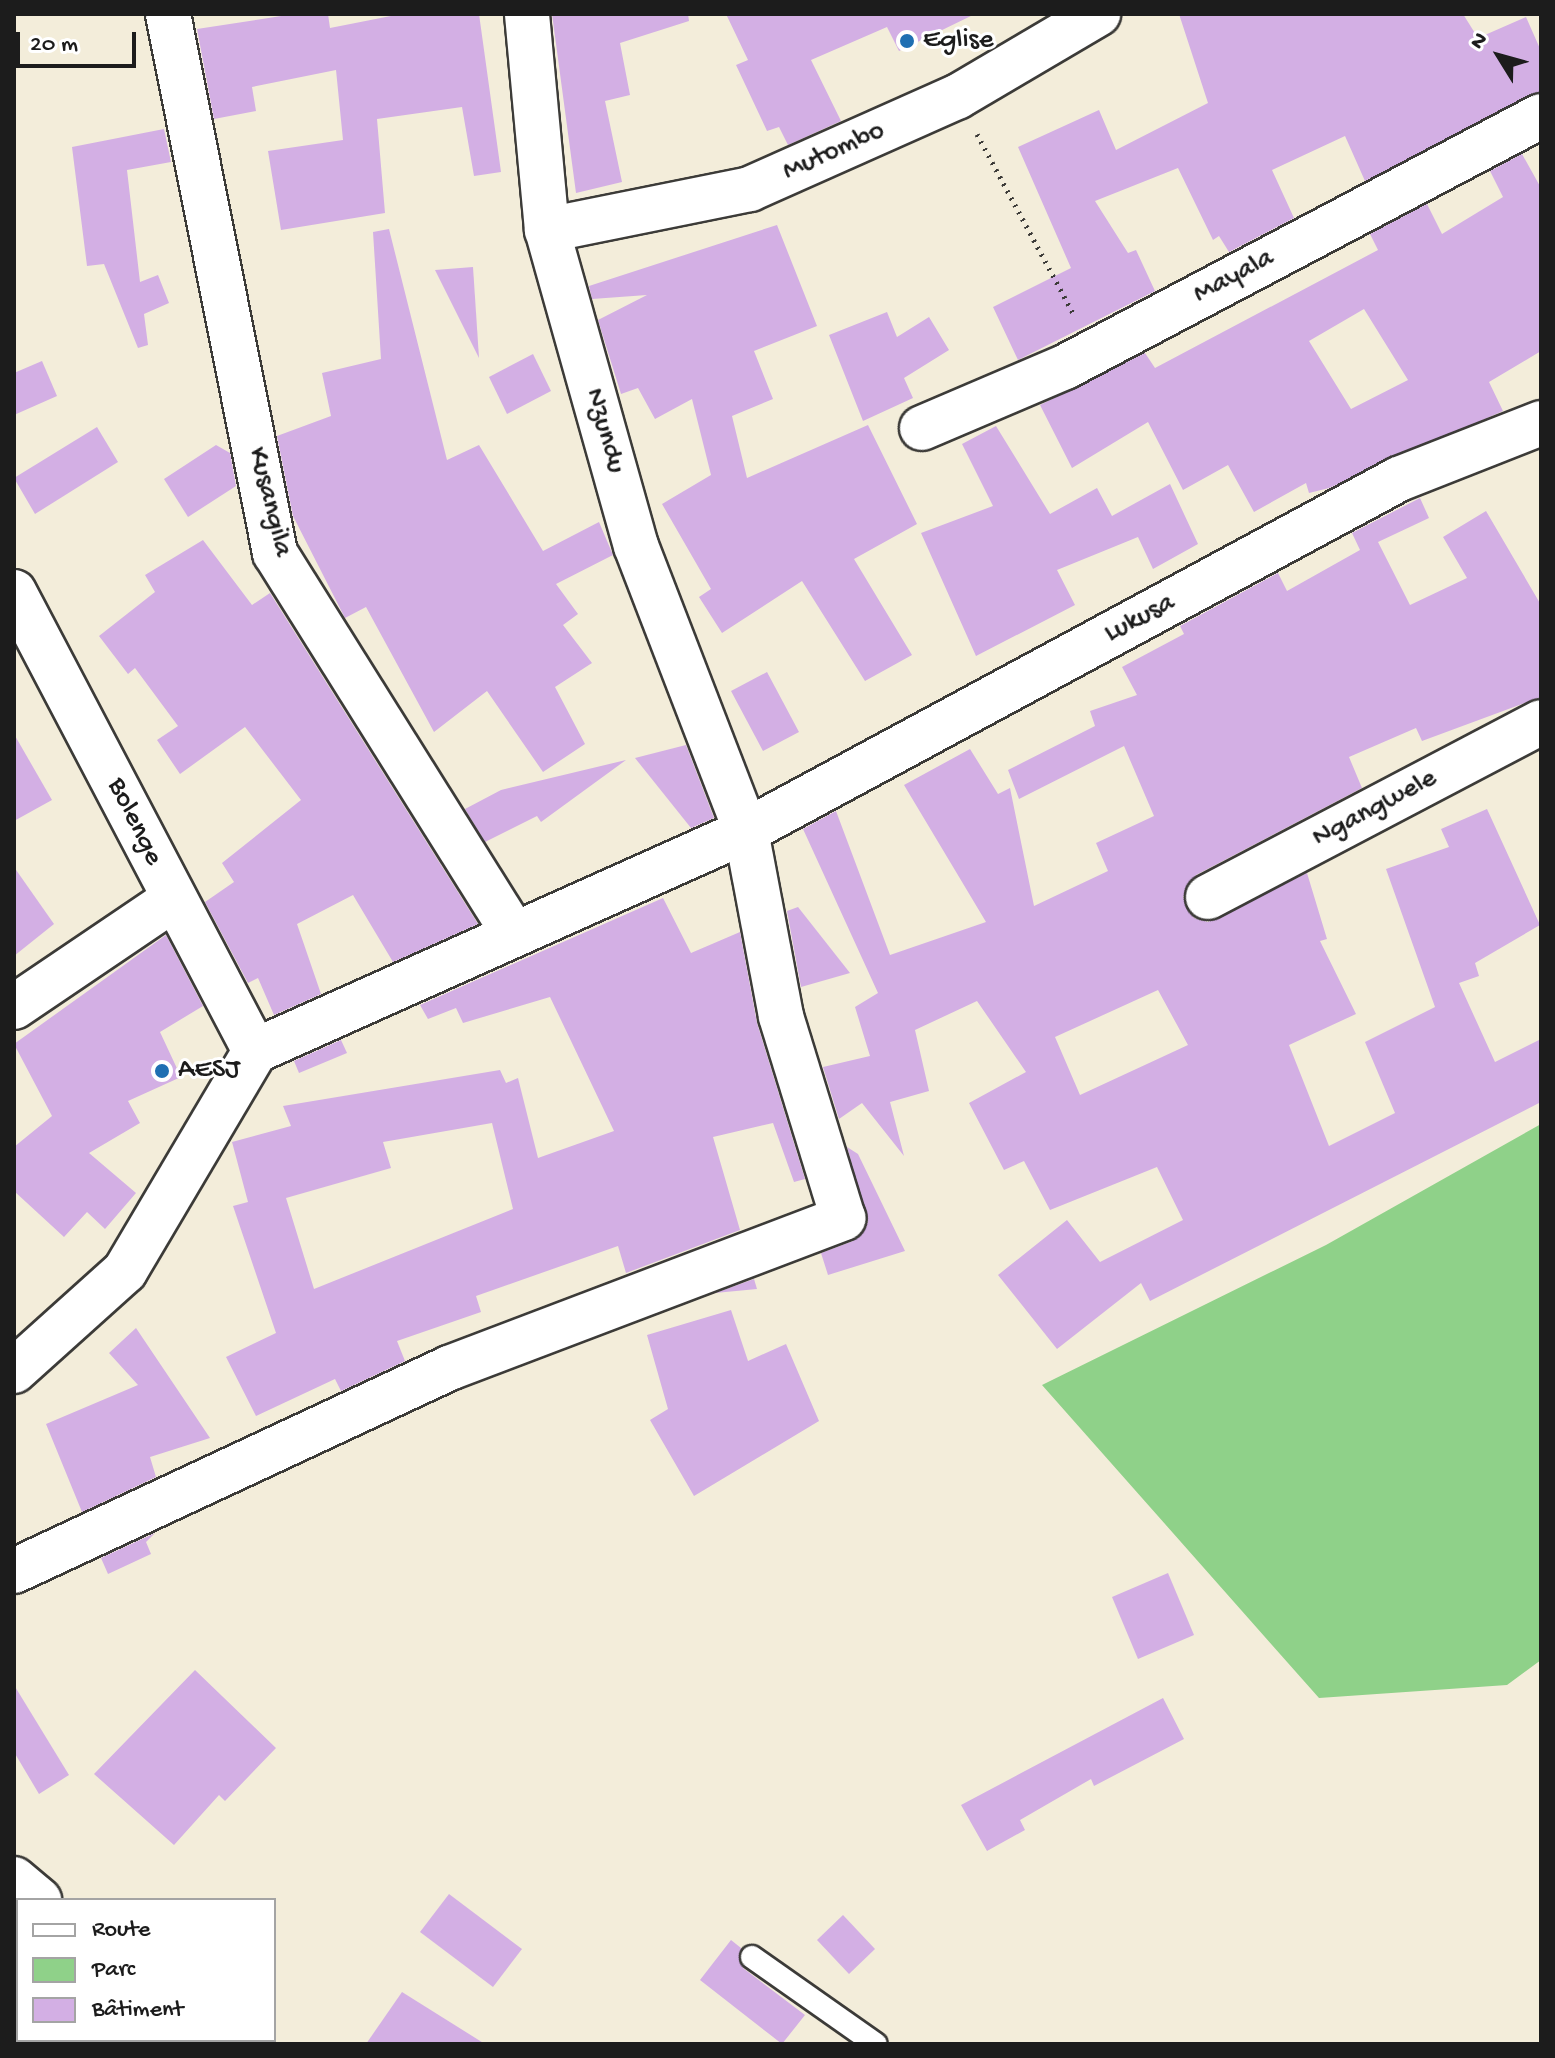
<!DOCTYPE html>
<html>
<head>
<meta charset="utf-8">
<style>
	body { margin:0 }
	#map { position:relative; width:1555px; height:2058px; overflow:hidden; background:#f3edda; font-family:"Gochi Hand",sans-serif }
	div>[style] { position:absolute }
	.green>* { inset:0; background:#8fd189 }
	.building>* { inset:0; background:#d3afe4 }
	.path>* { height:5px; margin-top:-2.5px; transform-origin:0; background:repeating-linear-gradient(90deg,#3c3b38 0 2px,transparent 0 8px) }
	.roads { filter:drop-shadow(2px 0 #3c3b38) drop-shadow(-2px 0 #3c3b38) drop-shadow(0 2px #3c3b38) drop-shadow(0 -2px #3c3b38) }
	.lane>* { height:22px; margin:-11px; padding:0 11px; transform-origin:11px; border-radius:11px; background:#fff }
	.street>* { height:44px; margin:-22px; padding:0 22px; transform-origin:22px; border-radius:22px; background:#fff }
	.dots>* { width:22px; height:22px; translate:-50% -50%; box-sizing:border-box; border:4px solid #fff; border-radius:50% }
	span { translate:-50% -50%; white-space:nowrap; text-align:center; line-height:1.15; -webkit-text-stroke:6px #fff; paint-order:stroke }
	.poi-label { font-size:28px; color:#1c1c1c }
	.left { translate:0 -50%; text-align:left }
	.street-label { font-size:28px; color:#1c1c1c }
	.frame { position:absolute; inset:0; border:16px solid #1c1c1c; pointer-events:none }
	.legend { position:absolute; left:16px; top:1898px; width:260px; height:144px; box-sizing:border-box; background:#fff; border:2px solid #a4a4a4; margin:0; padding:10px 14px; list-style:none; font-size:24px; color:#1c1c1c }
	.legend li { display:flex; align-items:center; gap:16px; height:40px }
	.legend b { width:40px; border:2px solid #a4a4a4 }
	.north { position:absolute; left:1459px; top:16px; width:80px; height:80px; -webkit-text-stroke:6px #fff; paint-order:stroke; rotate:307deg; font-size:22px; font-weight:700; line-height:32px; text-align:center; color:#1c1c1c }
	.north::after { content:''; display:block; margin:auto; width:28px; height:36px; background:#1c1c1c; clip-path:polygon(50% 0,100% 100%,50% 72%,0 100%) }
	.scale { position:absolute; left:16px; top:32px; width:120px; height:36px; box-sizing:border-box; border:4px solid #1c1c1c; border-top:0; padding-left:10px; font-size:24px; line-height:28px; white-space:nowrap; color:#1c1c1c; -webkit-text-stroke:6px #fff; paint-order:stroke }
</style>
</head>
<body>
<div id="map">
	<div class="green">
		<i style="clip-path:polygon(1541px 1124px,1541px 1660px,1507px 1685px,1319px 1698px,1042px 1385px,1326px 1245px)"></i>
	</div>
	<div class="building">
		<i style="clip-path:polygon(294px 14px,328px 14px,330px 28px,401px 14px,479px 14px,501px 172px,474px 176px,462px 107px,377px 119px,385px 213px,281px 230px,268px 151px,343px 140px,336px 70px,252px 87px,256px 111px,214px 119px,197px 29px)"></i>
		<i style="clip-path:polygon(552px 14px,688px 14px,689px 21px,620px 43px,630px 95px,605px 101px,622px 182px,576px 193px)"></i>
		<i style="clip-path:polygon(726px 14px,975px 14px,899px 51px,887px 27px,811px 60px,841px 121px,788px 145px,779px 127px,767px 131px,736px 65px,748px 60px)"></i>
		<i style="clip-path:polygon(1179px 14px,1463px 14px,1478px 38px,1526px 17px,1541px 51px,1541px 91px,1365px 181px,1345px 136px,1272px 170px,1294px 218px,1229px 252px,1219px 236px,1213px 240px,1178px 168px,1095px 201px,1128px 253px,1136px 250px,1155px 291px,1018px 360px,993px 307px,1071px 268px,1018px 147px,1099px 110px,1116px 150px,1208px 103px)"></i>
		<i style="clip-path:polygon(164px 129px,171px 162px,127px 170px,140px 282px,158px 275px,169px 303px,144px 314px,148px 345px,138px 348px,104px 264px,87px 266px,72px 147px)"></i>
		<i style="clip-path:polygon(evenodd,1522px 154px,1541px 188px,1541px 351px,1489px 382px,1503px 411px,1329px 488px,1309px 493px,1306px 483px,1254px 512px,1228px 465px,1183px 490px,1148px 422px,1072px 468px,1040px 405px,1145px 353px,1155px 368px,1378px 250px,1370px 234px,1427px 204px,1442px 234px,1503px 197px,1490px 171px,1522px 154px,1364px 309px,1408px 380px,1351px 409px,1309px 341px,1364px 309px)"></i>
		<i style="clip-path:polygon(777px 225px,817px 326px,754px 351px,773px 399px,732px 416px,747px 478px,868px 425px,917px 524px,854px 559px,912px 655px,865px 681px,802px 581px,722px 633px,699px 597px,711px 589px,662px 504px,711px 475px,692px 399px,655px 419px,638px 388px,621px 394px,598px 320px,647px 295px,592px 299px,589px 286px)"></i>
		<i style="clip-path:polygon(389px 229px,447px 460px,479px 445px,543px 551px,599px 522px,613px 555px,556px 584px,578px 614px,563px 625px,592px 663px,555px 687px,585px 744px,543px 772px,487px 691px,434px 732px,366px 607px,345px 618px,293px 516px,277px 436px,331px 416px,322px 373px,381px 359px,373px 232px)"></i>
		<i style="clip-path:polygon(473px 267px,479px 358px,435px 270px)"></i>
		<i style="clip-path:polygon(887px 312px,897px 337px,929px 317px,949px 350px,904px 378px,913px 398px,863px 421px,829px 335px)"></i>
		<i style="clip-path:polygon(533px 354px,551px 391px,507px 414px,489px 377px)"></i>
		<i style="clip-path:polygon(42px 361px,57px 396px,14px 415px,14px 373px)"></i>
		<i style="clip-path:polygon(996px 426px,1050px 514px,1097px 488px,1112px 516px,1170px 484px,1198px 544px,1153px 569px,1138px 537px,1057px 570px,1075px 605px,976px 656px,921px 533px,993px 506px,962px 444px)"></i>
		<i style="clip-path:polygon(97px 427px,118px 462px,35px 514px,14px 478px)"></i>
		<i style="clip-path:polygon(216px 445px,230px 453px,236px 486px,188px 517px,164px 479px)"></i>
		<i style="clip-path:polygon(evenodd,1420px 498px,1429px 518px,1378px 542px,1410px 605px,1467px 578px,1443px 537px,1486px 511px,1541px 605px,1541px 697px,1422px 741px,1416px 728px,1349px 757px,1362px 788px,1196px 875px,1183px 897px,1194px 918px,1208px 922px,1307px 873px,1327px 939px,1320px 941px,1356px 1014px,1289px 1045px,1329px 1146px,1395px 1113px,1365px 1042px,1435px 1007px,1386px 869px,1449px 847px,1441px 829px,1487px 809px,1540px 925px,1475px 963px,1479px 976px,1459px 983px,1495px 1062px,1541px 1039px,1541px 1102px,1150px 1301px,1141px 1283px,1057px 1349px,998px 1275px,1067px 1220px,1100px 1262px,1183px 1220px,1157px 1167px,1050px 1210px,1024px 1161px,1004px 1170px,969px 1103px,1026px 1072px,977px 1001px,915px 1030px,929px 1091px,890px 1102px,904px 1156px,862px 1103px,839px 1119px,823px 1067px,870px 1056px,855px 1007px,878px 993px,803px 829px,836px 811px,890px 955px,986px 922px,904px 785px,970px 749px,998px 794px,1010px 788px,1034px 906px,1108px 871px,1096px 843px,1154px 816px,1124px 746px,1019px 799px,1008px 770px,1095px 726px,1090px 711px,1137px 695px,1122px 667px,1184px 634px,1180px 626px,1278px 573px,1287px 591px,1360px 550px,1352px 533px,1420px 498px,1158px 990px,1188px 1045px,1080px 1095px,1055px 1037px,1158px 990px)"></i>
		<i style="clip-path:polygon(203px 540px,252px 605px,270px 593px,478px 924px,393px 962px,353px 895px,297px 924px,321px 994px,274px 1015px,258px 978px,248px 983px,205px 902px,234px 882px,222px 863px,301px 800px,245px 727px,180px 774px,157px 740px,178px 726px,135px 668px,128px 674px,99px 636px,155px 592px,145px 575px)"></i>
		<i style="clip-path:polygon(767px 672px,799px 732px,763px 751px,731px 691px)"></i>
		<i style="clip-path:polygon(14px 734px,52px 800px,14px 821px)"></i>
		<i style="clip-path:polygon(686px 745px,714px 818px,691px 828px,635px 758px)"></i>
		<i style="clip-path:polygon(626px 760px,541px 822px,537px 816px,485px 842px,465px 809px,501px 790px)"></i>
		<i style="clip-path:polygon(14px 867px,54px 924px,14px 956px)"></i>
		<i style="clip-path:polygon(evenodd,663px 898px,691px 953px,740px 932px,757px 1023px,805px 1179px,794px 1182px,773px 1123px,713px 1137px,740px 1230px,626px 1273px,618px 1246px,476px 1296px,481px 1312px,397px 1341px,405px 1361px,341px 1391px,335px 1379px,256px 1416px,226px 1357px,276px 1333px,233px 1206px,248px 1202px,232px 1142px,291px 1126px,283px 1106px,500px 1070px,506px 1083px,518px 1078px,538px 1158px,614px 1131px,550px 997px,463px 1023px,456px 1008px,428px 1019px,420px 1005px,663px 898px,492px 1123px,513px 1209px,314px 1289px,286px 1198px,391px 1168px,383px 1142px,492px 1123px)"></i>
		<i style="clip-path:polygon(798px 907px,850px 973px,801px 987px,787px 911px)"></i>
		<i style="clip-path:polygon(166px 935px,203px 1006px,160px 1032px,181px 1077px,128px 1101px,140px 1123px,89px 1153px,136px 1193px,105px 1229px,87px 1212px,64px 1237px,14px 1191px,14px 1147px,52px 1116px,14px 1044px)"></i>
		<i style="clip-path:polygon(341px 1040px,347px 1053px,299px 1073px,294px 1061px)"></i>
		<i style="clip-path:polygon(847px 1147px,858px 1154px,905px 1251px,828px 1275px,821px 1253px,853px 1241px,868px 1222px)"></i>
		<i style="clip-path:polygon(754px 1279px,757px 1289px,715px 1293px)"></i>
		<i style="clip-path:polygon(731px 1310px,748px 1361px,786px 1344px,819px 1421px,694px 1496px,650px 1420px,668px 1409px,647px 1335px)"></i>
		<i style="clip-path:polygon(136px 1328px,210px 1438px,150px 1457px,156px 1477px,82px 1512px,46px 1424px,138px 1385px,109px 1353px)"></i>
		<i style="clip-path:polygon(155px 1533px,146px 1542px,151px 1554px,108px 1574px,101px 1558px)"></i>
		<i style="clip-path:polygon(1168px 1573px,1194px 1635px,1138px 1659px,1112px 1597px)"></i>
		<i style="clip-path:polygon(195px 1670px,276px 1748px,225px 1801px,219px 1795px,174px 1845px,94px 1774px)"></i>
		<i style="clip-path:polygon(14px 1685px,69px 1775px,39px 1794px,14px 1752px)"></i>
		<i style="clip-path:polygon(1163px 1698px,1184px 1739px,1094px 1786px,1091px 1779px,1020px 1820px,1025px 1830px,987px 1851px,961px 1805px)"></i>
		<i style="clip-path:polygon(449px 1894px,522px 1949px,493px 1987px,420px 1932px)"></i>
		<i style="clip-path:polygon(843px 1915px,875px 1949px,849px 1974px,817px 1940px)"></i>
		<i style="clip-path:polygon(731px 1940px,741px 1948px,743px 1968px,805px 2015px,782px 2044px,700px 1980px)"></i>
		<i style="clip-path:polygon(402px 1992px,485px 2044px,366px 2044px)"></i>
	</div>
	<div class="path">
		<i style="left:977px;top:134px;width:205px;rotate:61.8deg"></i>
	</div>
	<div class="roads">
		<div class="lane">
			<i style="left:752px;top:1957px;width:151px;rotate:35.1deg"></i>
		</div>
		<div class="street">
			<i style="left:168px;top:14px;width:550px;rotate:78.77deg"></i>
			<i style="left:275px;top:553px;width:448px;rotate:57.9deg"></i>
			<i style="left:547px;top:230px;width:207px;rotate:-11.4deg"></i>
			<i style="left:750px;top:189px;width:227px;rotate:-24deg"></i>
			<i style="left:957px;top:97px;width:164px;rotate:-30.5deg"></i>
			<i style="left:922px;top:428px;width:155px;rotate:-23.1deg"></i>
			<i style="left:1065px;top:367px;width:538px;rotate:-27.8deg"></i>
			<i style="left:14px;top:592px;width:518px;rotate:62.3deg"></i>
			<i style="left:1208px;top:897px;width:376px;rotate:-27.7deg"></i>
			<i style="left:14px;top:1007px;width:191px;rotate:-34.1deg"></i>
			<i style="left:14px;top:1371px;width:149px;rotate:-42deg"></i>
			<i style="left:125px;top:1271px;width:256px;rotate:-59.4deg"></i>
			<i style="left:255px;top:1051px;width:538px;rotate:-24.14deg"></i>
			<i style="left:746px;top:831px;width:742px;rotate:-28.33deg"></i>
			<i style="left:1399px;top:479px;width:153px;rotate:-21.5deg"></i>
			<i style="left:14px;top:1571px;width:480px;rotate:-25deg"></i>
			<i style="left:449px;top:1368px;width:422px;rotate:-20.8deg"></i>
			<i style="left:843px;top:1218px;width:211px;rotate:-107.1deg"></i>
			<i style="left:781px;top:1016px;width:188px;rotate:-100.7deg"></i>
			<i style="left:746px;top:831px;width:305px;rotate:-111.1deg"></i>
			<i style="left:636px;top:546px;width:328px;rotate:-105.7deg"></i>
			<i style="left:547px;top:230px;width:217px;rotate:-95.3deg"></i>
			<i style="left:14px;top:1879px;width:33px;rotate:40deg"></i>
			<i style="left:206px;top:2040px;width:6px;rotate:39deg"></i>
		</div>
	</div>
	<div class="dots">
		<i style="left:907px;top:41px;background:#1f6fb2"></i>
		<i style="left:162px;top:1071px;background:#1f6fb2"></i>
	</div>
	<div class="poi-label">
		<span class="left" style="left:923px;top:41px">Eglise</span>
		<span class="left" style="left:178px;top:1071px">AESJ</span>
	</div>
	<div class="street-label">
		<span style="left:834px;top:152px;rotate:-24deg">Mutombo</span>
		<span style="left:1234px;top:277px;rotate:-28deg">Mayala</span>
		<span style="left:604px;top:431px;rotate:74deg">Nzundu</span>
		<span style="left:269px;top:502px;rotate:76deg">Kusangila</span>
		<span style="left:1140px;top:619px;rotate:-28deg">Lukusa</span>
		<span style="left:1375px;top:809px;rotate:-28deg">Ngangwele</span>
		<span style="left:134px;top:822px;rotate:64deg">Bolenge</span>
	</div>
	<div class="frame"></div>
	<ul class="legend">
	<li><b style="height:10px;background:#fff"></b>Route</li>
	<li><b style="height:22px;background:#8fd189"></b>Parc</li>
	<li><b style="height:22px;background:#d3afe4"></b>Bâtiment</li>
	</ul>
	<div class="north">N</div>
	<div class="scale">20 m</div>
</div>
</body>
</html>
